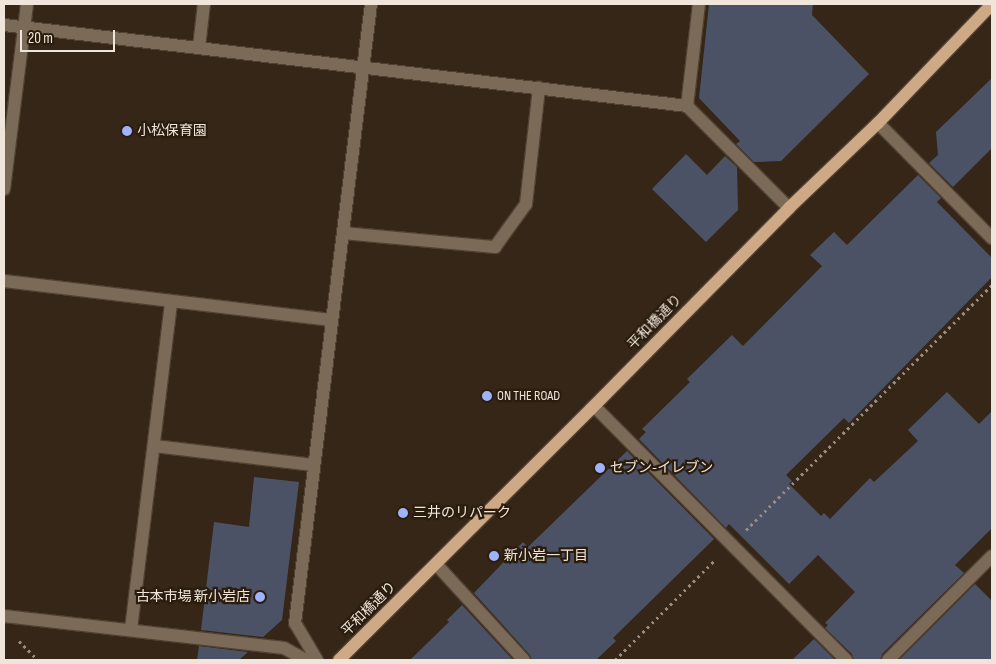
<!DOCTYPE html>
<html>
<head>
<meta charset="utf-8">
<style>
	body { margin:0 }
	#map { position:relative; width:996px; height:664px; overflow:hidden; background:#362617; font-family:"Sofia Sans Condensed","Noto Sans JP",sans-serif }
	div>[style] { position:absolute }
	.building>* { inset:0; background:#4c5266 }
	.path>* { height:3px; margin-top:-1.5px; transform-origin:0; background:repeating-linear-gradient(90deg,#998c80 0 2.5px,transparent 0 6.5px) }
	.roads { filter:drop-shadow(1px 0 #504132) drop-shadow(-1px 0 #504132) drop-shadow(0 1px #504132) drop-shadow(0 -1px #504132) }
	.minor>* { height:12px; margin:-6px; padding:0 6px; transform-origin:6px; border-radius:6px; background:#7c6a58 }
	.major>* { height:12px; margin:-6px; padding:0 6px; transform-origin:6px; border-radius:6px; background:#cea985 }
	.dots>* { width:14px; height:14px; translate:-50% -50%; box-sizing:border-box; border:2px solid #2b1d0e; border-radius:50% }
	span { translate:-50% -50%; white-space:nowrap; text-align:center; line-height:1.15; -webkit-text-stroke:4.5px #2b1d0e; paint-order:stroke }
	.poi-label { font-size:14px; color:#efe5db }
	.left { translate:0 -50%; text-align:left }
	.right { translate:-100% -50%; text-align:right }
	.street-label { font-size:14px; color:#efe5db }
	.frame { position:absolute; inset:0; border:5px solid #efe5db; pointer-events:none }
	.scale { position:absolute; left:20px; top:30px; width:95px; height:22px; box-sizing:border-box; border:2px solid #efe5db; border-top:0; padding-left:6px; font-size:15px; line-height:18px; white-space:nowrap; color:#efe5db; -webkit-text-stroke:4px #2b1d0e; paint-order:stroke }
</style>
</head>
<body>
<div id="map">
	<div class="building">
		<i style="clip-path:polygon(709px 4px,813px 4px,812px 15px,869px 74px,781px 161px,754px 162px,736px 144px,740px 141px,699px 98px)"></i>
		<i style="clip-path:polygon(992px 78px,992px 148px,953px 187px,929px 163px,938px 155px,936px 132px)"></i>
		<i style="clip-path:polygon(686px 154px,707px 175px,725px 156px,737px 167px,738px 210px,706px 242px,652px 189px)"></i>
		<i style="clip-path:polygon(918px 175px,941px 198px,937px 202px,992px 258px,992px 277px,849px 423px,844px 418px,786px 475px,792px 481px,789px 484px,821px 516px,824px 513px,830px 519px,870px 478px,874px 482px,918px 441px,908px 430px,947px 392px,979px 424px,992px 411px,992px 528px,955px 565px,964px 573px,882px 654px,880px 660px,854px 660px,852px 654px,825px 628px,828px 625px,825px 623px,855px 592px,818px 555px,789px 584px,729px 524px,726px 528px,639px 439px,646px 432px,642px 429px,690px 382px,687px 379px,732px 335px,743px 346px,822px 266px,810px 255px,834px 232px,847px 245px)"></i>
		<i style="clip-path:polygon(627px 451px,714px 539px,613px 638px,616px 641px,596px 660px,532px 660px,530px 655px,474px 593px,523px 542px,528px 547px)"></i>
		<i style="clip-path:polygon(254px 477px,299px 482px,282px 620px,263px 637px,201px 630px,214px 522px,249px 527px)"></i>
		<i style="clip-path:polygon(975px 584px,992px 601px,992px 660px,899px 660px)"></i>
		<i style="clip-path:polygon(462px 605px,513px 660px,410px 660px,449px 622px,447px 620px)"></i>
		<i style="clip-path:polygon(814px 639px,835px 660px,792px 660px)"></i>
		<i style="clip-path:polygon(199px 646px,248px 652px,239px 660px,197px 660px)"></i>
	</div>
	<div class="path">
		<i style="left:746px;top:530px;width:347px;rotate:-44.9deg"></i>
		<i style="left:19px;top:641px;width:27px;rotate:45deg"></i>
		<i style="left:615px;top:660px;width:141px;rotate:-45deg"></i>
	</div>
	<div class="roads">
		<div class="minor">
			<i style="left:4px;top:25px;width:688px;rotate:6.76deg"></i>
			<i style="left:687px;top:106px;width:144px;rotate:45deg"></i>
			<i style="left:199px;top:47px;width:43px;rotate:-83.4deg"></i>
			<i style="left:687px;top:106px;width:103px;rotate:-83.3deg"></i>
			<i style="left:878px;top:123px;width:162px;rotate:45.3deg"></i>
			<i style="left:4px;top:189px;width:186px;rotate:-82.9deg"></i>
			<i style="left:343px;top:233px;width:153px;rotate:5.3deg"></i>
			<i style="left:495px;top:247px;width:53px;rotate:-54.2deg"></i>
			<i style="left:526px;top:204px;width:117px;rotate:-83.6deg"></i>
			<i style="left:4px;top:281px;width:330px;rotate:6.8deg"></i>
			<i style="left:594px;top:406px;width:358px;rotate:45.2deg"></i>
			<i style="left:154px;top:446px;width:161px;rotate:6.8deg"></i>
			<i style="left:436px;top:564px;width:130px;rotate:47.5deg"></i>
			<i style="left:4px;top:616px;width:282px;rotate:6.5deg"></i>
			<i style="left:284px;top:648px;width:25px;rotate:29deg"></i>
			<i style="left:131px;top:629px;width:329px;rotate:-83deg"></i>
			<i style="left:317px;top:660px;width:43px;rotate:-120.7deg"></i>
			<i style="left:295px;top:623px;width:624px;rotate:-83deg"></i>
			<i style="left:888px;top:660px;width:147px;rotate:-45deg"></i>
		</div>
		<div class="major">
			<i style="left:339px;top:660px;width:356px;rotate:-44.9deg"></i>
			<i style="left:591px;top:409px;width:282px;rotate:-45.4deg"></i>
			<i style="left:789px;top:208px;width:123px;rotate:-43.7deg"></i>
			<i style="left:878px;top:123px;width:165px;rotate:-46.2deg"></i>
		</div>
	</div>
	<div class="dots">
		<i style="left:127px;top:131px;background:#9fb3fd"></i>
		<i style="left:487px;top:396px;background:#9fb3fd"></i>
		<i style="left:600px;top:468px;background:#9fb3fd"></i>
		<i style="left:403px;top:513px;background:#9fb3fd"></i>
		<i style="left:494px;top:556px;background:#9fb3fd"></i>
		<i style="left:260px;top:597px;background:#9fb3fd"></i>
	</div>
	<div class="poi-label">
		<span class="left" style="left:137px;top:131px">小松保育園</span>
		<span class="left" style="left:497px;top:396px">ON THE ROAD</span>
		<span class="left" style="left:610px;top:468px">セブン-イレブン</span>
		<span class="left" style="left:413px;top:513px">三井のリパーク</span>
		<span class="left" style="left:504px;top:556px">新小岩一丁目</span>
		<span class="right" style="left:250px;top:597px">古本市場 新小岩店</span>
	</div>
	<div class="street-label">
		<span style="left:655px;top:322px;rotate:-46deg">平和橋通り</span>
		<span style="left:369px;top:609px;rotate:-45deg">平和橋通り</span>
	</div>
	<div class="frame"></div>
	<div class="scale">20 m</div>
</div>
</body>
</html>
